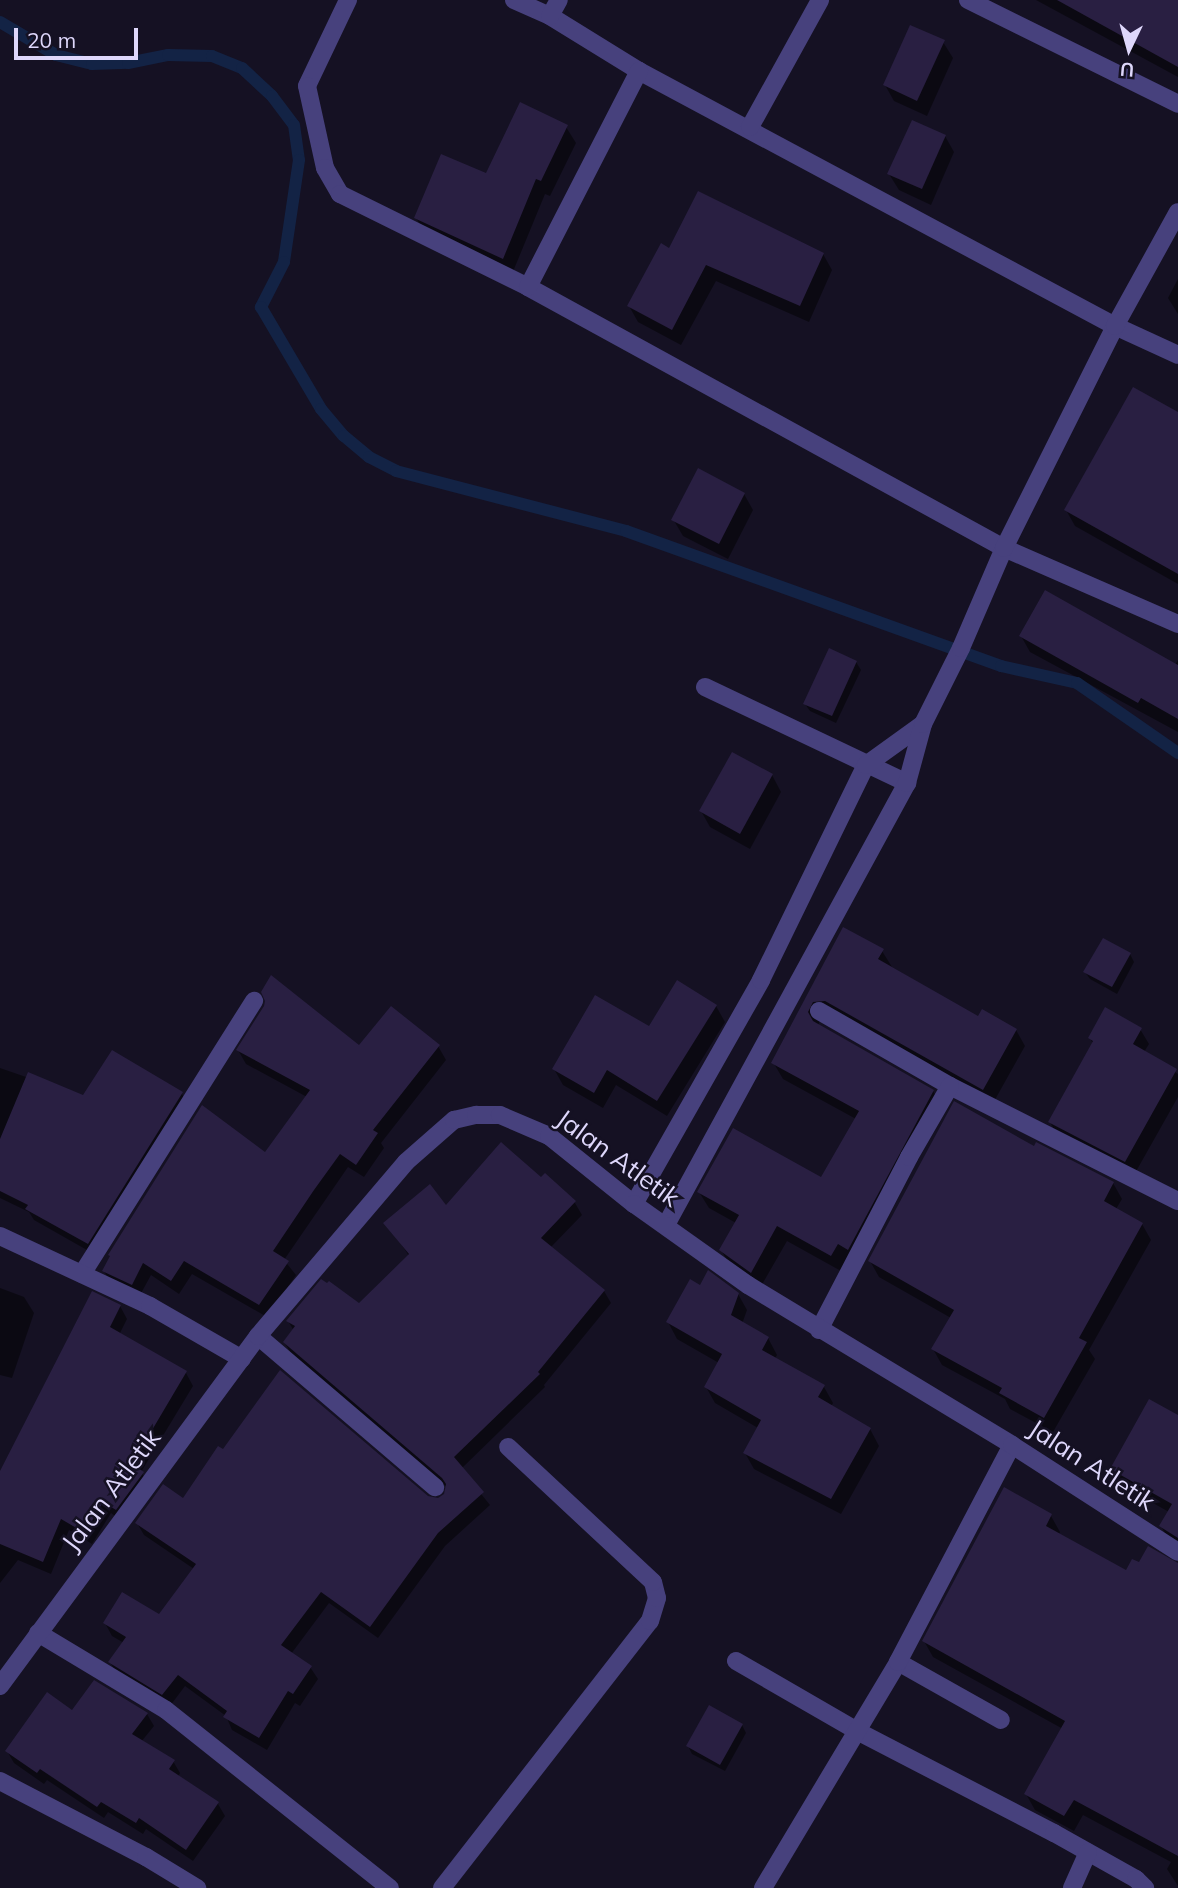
<!DOCTYPE html>
<html>
<head>
<meta charset="utf-8">
<style>
	body { margin:0 }
	#map { position:relative; width:1178px; height:1888px; overflow:hidden; background:#151123; font-family:Mulish,sans-serif }
	div>[style] { position:absolute }
	.shadow>* { inset:0; background:#0007 }
	.stream>* { height:12px; margin:-6px; padding:0 6px; transform-origin:6px; border-radius:6px; background:#132345 }
	.building>* { inset:0; background:#291f42 }
	.minor>* { height:18px; margin:-9px; padding:0 9px; transform-origin:9px; border-radius:9px; background:#47417d }
	.tertiary>* { height:18px; margin:-9px; padding:0 9px; transform-origin:9px; border-radius:9px; background:#47417d }
	span { translate:-50% -50%; white-space:nowrap; text-align:center; line-height:1.15; -webkit-text-stroke:5px #151123; paint-order:stroke }
	.street-label { font-size:26px; color:#ded7fb }
	.north { position:absolute; left:1094px; top:14px; width:70px; height:70px; -webkit-text-stroke:5px #151123; paint-order:stroke; rotate:185deg; font-size:19px; font-weight:700; line-height:28px; text-align:center; color:#ded7fb }
	.north::after { content:''; display:block; margin:auto; width:24px; height:32px; background:#ded7fb; clip-path:polygon(50% 0,100% 100%,50% 72%,0 100%) }
	.scale { position:absolute; left:14px; top:28px; width:124px; height:32px; box-sizing:border-box; border:4px solid #ded7fb; border-top:0; padding-left:9px; font-size:21px; line-height:24px; white-space:nowrap; color:#ded7fb; -webkit-text-stroke:5px #151123; paint-order:stroke }
</style>
</head>
<body>
<div id="map">
	<div class="shadow">
		<i style="clip-path:polygon(1036px 0,1178px 0,1178px 77px)"></i>
		<i style="clip-path:polygon(943px 42px,953px 58px,927px 116px,894px 101px,885px 85px)"></i>
		<i style="clip-path:polygon(566px 127px,576px 143px,550px 196px,545px 194px,512px 274px,426px 234px,416px 218px)"></i>
		<i style="clip-path:polygon(945px 136px,954px 152px,931px 205px,899px 190px,889px 174px)"></i>
		<i style="clip-path:polygon(670px 250px,823px 254px,832px 270px,809px 322px,716px 281px,681px 345px,638px 322px,629px 306px)"></i>
		<i style="clip-path:polygon(1178px 279px,1178px 314px,1168px 298px)"></i>
		<i style="clip-path:polygon(1178px 414px,1178px 584px,1075px 526px,1066px 510px)"></i>
		<i style="clip-path:polygon(744px 494px,753px 510px,728px 559px,683px 536px,673px 519px)"></i>
		<i style="clip-path:polygon(1021px 636px,1175px 665px,1178px 660px,1178px 732px,1030px 652px)"></i>
		<i style="clip-path:polygon(856px 662px,861px 670px,836px 723px,810px 711px,805px 704px)"></i>
		<i style="clip-path:polygon(772px 775px,781px 792px,750px 849px,710px 827px,701px 811px)"></i>
		<i style="clip-path:polygon(844px 930px,882px 951px,892px 967px,979px 1019px,1016px 1030px,1025px 1046px,992px 1105px,822px 1017px,818px 1025px,933px 1091px,943px 1108px,841px 1271px,787px 1241px,760px 1288px,731px 1267px,721px 1250px,736px 1223px,709px 1208px,699px 1192px,822px 1179px,856px 1119px,783px 1079px,773px 1062px)"></i>
		<i style="clip-path:polygon(1130px 954px,1134px 962px,1117px 994px,1090px 979px,1085px 972px)"></i>
		<i style="clip-path:polygon(716px 1006px,725px 1022px,667px 1116px,616px 1085px,603px 1108px,563px 1085px,554px 1069px,649px 1028px)"></i>
		<i style="clip-path:polygon(1140px 1029px,1149px 1044px,1144px 1052px,1178px 1074px,1178px 1097px,1134px 1175px,1058px 1137px,1050px 1122px,1093px 1044px,1090px 1038px)"></i>
		<i style="clip-path:polygon(438px 1046px,446px 1060px,381px 1143px,384px 1148px,364px 1177px,348px 1167px,284px 1260px,296px 1275px,267px 1317px,192px 1274px,179px 1294px,151px 1275px,139px 1297px,112px 1285px,104px 1271px,266px 1154px,307px 1097px,246px 1064px,238px 1050px)"></i>
		<i style="clip-path:polygon(0 1068px,84px 1097px,182px 1094px,188px 1105px,94px 1254px,34px 1220px,29px 1212px,0 1198px)"></i>
		<i style="clip-path:polygon(1035px 1149px,1113px 1183px,1122px 1199px,1116px 1209px,1142px 1224px,1151px 1240px,1089px 1350px,1095px 1359px,1053px 1432px,1010px 1409px,1005px 1399px,942px 1365px,933px 1349px,951px 1318px,879px 1277px,870px 1261px)"></i>
		<i style="clip-path:polygon(546px 1176px,575px 1203px,582px 1215px,550px 1248px,604px 1291px,611px 1303px,544px 1385px,545px 1387px,461px 1469px,490px 1505px,445px 1546px,378px 1638px,329px 1603px,291px 1654px,310px 1667px,318px 1679px,300px 1706px,295px 1703px,267px 1750px,232px 1730px,226px 1716px,185px 1686px,170px 1706px,117px 1674px,110px 1662px,124px 1643px,112px 1636px,105px 1623px,160px 1617px,194px 1569px,144px 1535px,137px 1523px,183px 1500px,427px 1497px,434px 1500px,444px 1496px,448px 1488px,292px 1355px,285px 1343px,294px 1331px,288px 1321px,360px 1305px,409px 1256px,392px 1230px,446px 1207px,541px 1180px)"></i>
		<i style="clip-path:polygon(701px 1287px,738px 1294px,747px 1310px,742px 1324px,768px 1338px,777px 1355px,774px 1360px,824px 1387px,833px 1403px,831px 1407px,870px 1429px,879px 1446px,841px 1514px,754px 1469px,745px 1453px,758px 1428px,715px 1403px,706px 1387px,719px 1363px,677px 1339px,668px 1322px)"></i>
		<i style="clip-path:polygon(0 1288px,24px 1297px,34px 1313px,12px 1378px,0 1375px)"></i>
		<i style="clip-path:polygon(120px 1306px,127px 1319px,119px 1335px,186px 1373px,193px 1386px,141px 1472px,150px 1486px,123px 1522px,111px 1513px,92px 1544px,69px 1530px,51px 1574px,18px 1560px,0 1583px,0 1475px)"></i>
		<i style="clip-path:polygon(1178px 1416px,1178px 1548px,1170px 1542px,1161px 1526px,1169px 1512px,1121px 1485px,1112px 1469px)"></i>
		<i style="clip-path:polygon(1051px 1516px,1060px 1532px,1059px 1535px,1127px 1573px,1139px 1565px,1178px 1564px,1178px 1886px,1167px 1869px,1171px 1862px,1083px 1815px,1074px 1831px,1035px 1810px,1026px 1794px,1063px 1729px,933px 1657px,924px 1641px)"></i>
		<i style="clip-path:polygon(73px 1712px,147px 1714px,154px 1726px,141px 1742px,173px 1761px,180px 1773px,178px 1777px,218px 1804px,225px 1816px,193px 1861px,146px 1829px,143px 1834px,108px 1812px,104px 1818px,47px 1780px,44px 1784px,14px 1763px,7px 1751px)"></i>
		<i style="clip-path:polygon(742px 1725px,746px 1733px,725px 1771px,692px 1754px,688px 1746px)"></i>
	</div>
	<div class="stream">
		<i style="left:0;top:22px;width:65px;rotate:30.5deg"></i>
		<i style="left:56px;top:55px;width:37px;rotate:14deg"></i>
		<i style="left:92px;top:64px;width:36px;rotate:-2deg"></i>
		<i style="left:128px;top:63px;width:41px;rotate:-11.3deg"></i>
		<i style="left:168px;top:55px;width:44px;rotate:1.3deg"></i>
		<i style="left:212px;top:56px;width:32px;rotate:22deg"></i>
		<i style="left:242px;top:68px;width:41px;rotate:43deg"></i>
		<i style="left:272px;top:96px;width:36px;rotate:53deg"></i>
		<i style="left:294px;top:125px;width:35px;rotate:82deg"></i>
		<i style="left:299px;top:160px;width:103px;rotate:98.4deg"></i>
		<i style="left:284px;top:262px;width:51px;rotate:117.1deg"></i>
		<i style="left:261px;top:307px;width:118px;rotate:59.5deg"></i>
		<i style="left:321px;top:409px;width:35px;rotate:50deg"></i>
		<i style="left:344px;top:436px;width:33px;rotate:40deg"></i>
		<i style="left:369px;top:457px;width:30px;rotate:27deg"></i>
		<i style="left:396px;top:471px;width:238px;rotate:14.6deg"></i>
		<i style="left:626px;top:531px;width:399px;rotate:19.8deg"></i>
		<i style="left:1001px;top:666px;width:78px;rotate:12.6deg"></i>
		<i style="left:1077px;top:683px;width:123px;rotate:34.7deg"></i>
	</div>
	<div class="building">
		<i style="clip-path:polygon(1057px 0,1178px 0,1178px 67px)"></i>
		<i style="clip-path:polygon(910px 25px,945px 40px,917px 101px,883px 85px)"></i>
		<i style="clip-path:polygon(520px 102px,568px 125px,541px 181px,536px 179px,503px 259px,414px 218px,441px 154px,486px 173px)"></i>
		<i style="clip-path:polygon(912px 120px,946px 135px,922px 189px,887px 174px)"></i>
		<i style="clip-path:polygon(698px 191px,824px 253px,800px 306px,706px 265px,672px 330px,627px 306px,661px 243px,669px 248px)"></i>
		<i style="clip-path:polygon(1133px 387px,1178px 412px,1178px 574px,1064px 510px)"></i>
		<i style="clip-path:polygon(698px 468px,745px 493px,719px 544px,671px 520px)"></i>
		<i style="clip-path:polygon(1045px 590px,1178px 665px,1178px 719px,1141px 698px,1138px 703px,1019px 636px)"></i>
		<i style="clip-path:polygon(829px 648px,857px 661px,832px 716px,803px 704px)"></i>
		<i style="clip-path:polygon(732px 752px,773px 774px,740px 834px,699px 811px)"></i>
		<i style="clip-path:polygon(843px 927px,884px 949px,878px 959px,978px 1016px,982px 1009px,1017px 1029px,983px 1090px,825px 1001px,813px 1002px,808px 1012px,813px 1021px,934px 1090px,848px 1250px,838px 1244px,831px 1256px,777px 1226px,751px 1273px,719px 1250px,739px 1215px,697px 1192px,733px 1128px,821px 1177px,859px 1111px,771px 1063px)"></i>
		<i style="clip-path:polygon(1103px 938px,1131px 953px,1112px 987px,1083px 972px)"></i>
		<i style="clip-path:polygon(271px 975px,359px 1045px,391px 1006px,440px 1045px,373px 1130px,378px 1133px,356px 1165px,340px 1154px,314px 1190px,273px 1251px,289px 1261px,259px 1305px,184px 1261px,171px 1281px,143px 1263px,132px 1285px,102px 1271px,110px 1256px,108px 1255px,202px 1105px,265px 1152px,310px 1090px,236px 1050px,264px 1006px,265px 1001px,261px 992px)"></i>
		<i style="clip-path:polygon(677px 980px,717px 1005px,657px 1101px,607px 1070px,594px 1093px,552px 1069px,595px 995px,649px 1026px)"></i>
		<i style="clip-path:polygon(1105px 1007px,1142px 1028px,1133px 1044px,1177px 1069px,1125px 1162px,1048px 1122px,1093px 1041px,1088px 1038px)"></i>
		<i style="clip-path:polygon(112px 1050px,183px 1092px,88px 1244px,25px 1209px,28px 1205px,0 1191px,0 1139px,28px 1072px,83px 1095px)"></i>
		<i style="clip-path:polygon(954px 1101px,1034px 1146px,1036px 1142px,1114px 1182px,1104px 1201px,1143px 1223px,1079px 1338px,1087px 1342px,1044px 1418px,999px 1393px,1002px 1388px,931px 1349px,954px 1310px,868px 1261px)"></i>
		<i style="clip-path:polygon(501px 1142px,541px 1177px,545px 1173px,576px 1201px,541px 1238px,605px 1290px,538px 1372px,540px 1374px,454px 1457px,484px 1492px,438px 1533px,370px 1627px,321px 1592px,281px 1645px,312px 1666px,293px 1694px,288px 1691px,259px 1738px,223px 1717px,227px 1711px,178px 1675px,162px 1695px,108px 1662px,126px 1637px,103px 1623px,122px 1592px,159px 1614px,196px 1564px,135px 1523px,163px 1484px,183px 1498px,218px 1446px,223px 1449px,280px 1370px,428px 1496px,438px 1498px,444px 1494px,446px 1484px,442px 1478px,283px 1342px,295px 1326px,286px 1321px,321px 1279px,327px 1283px,329px 1281px,359px 1303px,409px 1254px,383px 1223px,430px 1184px,446px 1205px)"></i>
		<i style="clip-path:polygon(708px 1270px,739px 1293px,731px 1315px,769px 1337px,762px 1350px,825px 1385px,818px 1397px,871px 1428px,831px 1499px,743px 1453px,761px 1420px,704px 1387px,722px 1354px,666px 1322px,690px 1279px,700px 1285px)"></i>
		<i style="clip-path:polygon(92px 1291px,121px 1305px,110px 1327px,187px 1371px,132px 1464px,144px 1472px,116px 1510px,103px 1502px,85px 1533px,61px 1519px,43px 1562px,0 1544px,0 1471px)"></i>
		<i style="clip-path:polygon(1149px 1399px,1178px 1415px,1178px 1538px,1159px 1526px,1172px 1504px,1110px 1469px)"></i>
		<i style="clip-path:polygon(1004px 1487px,1052px 1514px,1046px 1526px,1126px 1570px,1132px 1559px,1139px 1562px,1148px 1546px,1178px 1563px,1178px 1856px,1074px 1800px,1064px 1816px,1024px 1794px,1065px 1721px,922px 1641px)"></i>
		<i style="clip-path:polygon(94px 1680px,148px 1713px,132px 1734px,175px 1760px,169px 1769px,219px 1802px,186px 1850px,139px 1818px,136px 1823px,101px 1802px,97px 1807px,40px 1769px,37px 1773px,5px 1751px,47px 1692px,72px 1710px)"></i>
		<i style="clip-path:polygon(709px 1705px,743px 1724px,720px 1765px,686px 1746px)"></i>
	</div>
	<div class="minor">
		<i style="left:348px;top:0;width:95px;rotate:115.5deg"></i>
		<i style="left:307px;top:86px;width:84px;rotate:77.6deg"></i>
		<i style="left:325px;top:168px;width:30px;rotate:60deg"></i>
		<i style="left:340px;top:194px;width:210px;rotate:26.3deg"></i>
		<i style="left:528px;top:287px;width:543px;rotate:28.74deg"></i>
		<i style="left:1004px;top:548px;width:190px;rotate:23.6deg"></i>
		<i style="left:514px;top:0;width:39px;rotate:24deg"></i>
		<i style="left:550px;top:16px;width:105px;rotate:31.7deg"></i>
		<i style="left:639px;top:71px;width:540px;rotate:28.18deg"></i>
		<i style="left:1115px;top:326px;width:69px;rotate:24.7deg"></i>
		<i style="left:968px;top:0;width:234px;rotate:26.3deg"></i>
		<i style="left:550px;top:16px;width:18px;rotate:-61deg"></i>
		<i style="left:750px;top:127px;width:145px;rotate:-61.1deg"></i>
		<i style="left:528px;top:287px;width:243px;rotate:-62.8deg"></i>
		<i style="left:705px;top:687px;width:224px;rotate:25.4deg"></i>
		<i style="left:819px;top:1011px;width:151px;rotate:29.8deg"></i>
		<i style="left:950px;top:1086px;width:255px;rotate:26.8deg"></i>
		<i style="left:634px;top:1204px;width:257px;rotate:-60.4deg"></i>
		<i style="left:761px;top:980px;width:239px;rotate:-64deg"></i>
		<i style="left:866px;top:765px;width:70px;rotate:-35.7deg"></i>
		<i style="left:666px;top:1225px;width:503px;rotate:-61.4deg"></i>
		<i style="left:907px;top:783px;width:61px;rotate:-74.8deg"></i>
		<i style="left:923px;top:724px;width:85px;rotate:-63.4deg"></i>
		<i style="left:961px;top:648px;width:109px;rotate:-66.7deg"></i>
		<i style="left:1004px;top:548px;width:248px;rotate:-63.4deg"></i>
		<i style="left:1115px;top:326px;width:130px;rotate:-61.1deg"></i>
		<i style="left:82px;top:1274px;width:323px;rotate:-57.8deg"></i>
		<i style="left:819px;top:1330px;width:195px;rotate:-62.5deg"></i>
		<i style="left:909px;top:1157px;width:82px;rotate:-60deg"></i>
		<i style="left:258px;top:1336px;width:233px;rotate:40.5deg"></i>
		<i style="left:38px;top:1633px;width:149px;rotate:31deg"></i>
		<i style="left:166px;top:1710px;width:286px;rotate:38.5deg"></i>
		<i style="left:736px;top:1661px;width:142px;rotate:30deg"></i>
		<i style="left:859px;top:1732px;width:220px;rotate:27.4deg"></i>
		<i style="left:1054px;top:1833px;width:94px;rotate:29.3deg"></i>
		<i style="left:1136px;top:1879px;width:13px;rotate:45deg"></i>
		<i style="left:898px;top:1662px;width:118px;rotate:29.4deg"></i>
		<i style="left:0;top:1781px;width:165px;rotate:27.5deg"></i>
		<i style="left:146px;top:1857px;width:60px;rotate:31.3deg"></i>
		<i style="left:442px;top:1888px;width:338px;rotate:-52.1deg"></i>
		<i style="left:650px;top:1621px;width:24px;rotate:-73deg"></i>
		<i style="left:657px;top:1598px;width:16px;rotate:-104deg"></i>
		<i style="left:653px;top:1582px;width:198px;rotate:-137deg"></i>
		<i style="left:763px;top:1888px;width:263px;rotate:-59.1deg"></i>
		<i style="left:898px;top:1662px;width:245px;rotate:-62.3deg"></i>
		<i style="left:1072px;top:1888px;width:39px;rotate:-66deg"></i>
	</div>
	<div class="tertiary">
		<i style="left:0;top:1236px;width:166px;rotate:25deg"></i>
		<i style="left:150px;top:1306px;width:106px;rotate:29.9deg"></i>
		<i style="left:0;top:1686px;width:435px;rotate:-53.6deg"></i>
		<i style="left:258px;top:1336px;width:228px;rotate:-49.6deg"></i>
		<i style="left:406px;top:1162px;width:64px;rotate:-41.2deg"></i>
		<i style="left:454px;top:1120px;width:23px;rotate:-13deg"></i>
		<i style="left:476px;top:1115px;width:24px"></i>
		<i style="left:500px;top:1115px;width:53px;rotate:23.2deg"></i>
		<i style="left:549px;top:1136px;width:109px;rotate:38.7deg"></i>
		<i style="left:634px;top:1204px;width:140px;rotate:35.4deg"></i>
		<i style="left:748px;top:1285px;width:309px;rotate:31.2deg"></i>
		<i style="left:1012px;top:1445px;width:197px;rotate:32.8deg"></i>
	</div>
	<div class="street-label">
		<span style="left:618px;top:1158px;rotate:36deg">Jalan Atletik</span>
		<span style="left:1092px;top:1465px;rotate:33deg">Jalan Atletik</span>
		<span style="left:111px;top:1490px;rotate:-53deg">Jalan Atletik</span>
	</div>
	<div class="north">U</div>
	<div class="scale">20 m</div>
</div>
</body>
</html>
